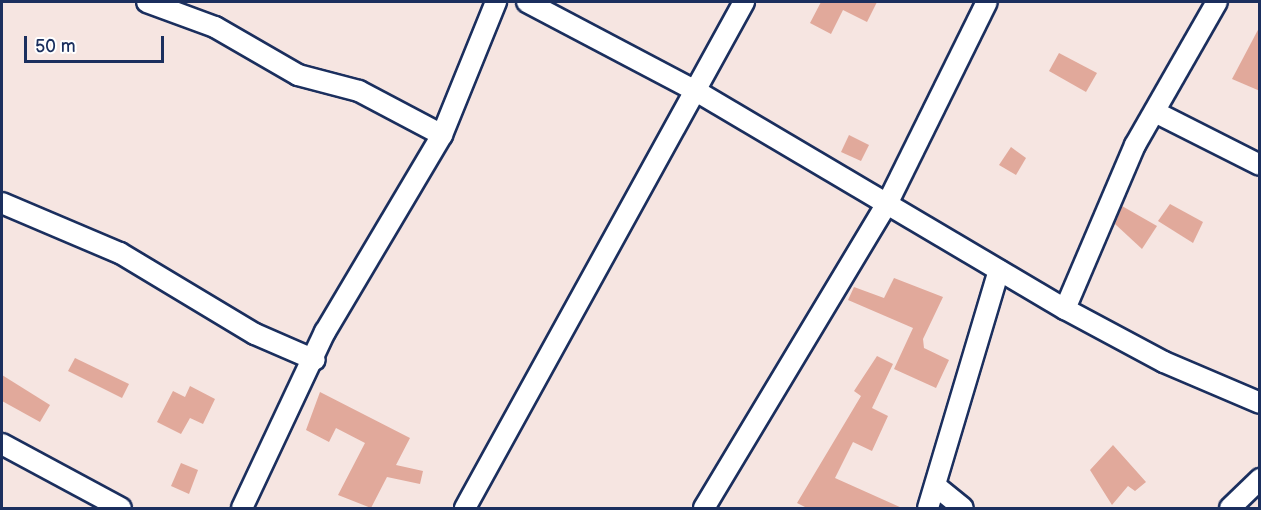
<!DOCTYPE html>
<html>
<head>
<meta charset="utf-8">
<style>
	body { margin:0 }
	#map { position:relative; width:1261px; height:510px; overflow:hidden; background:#f6e5e1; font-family:"Balsamiq Sans",sans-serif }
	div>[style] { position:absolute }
	.building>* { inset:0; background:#e1a99b }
	.roads { filter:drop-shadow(2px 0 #1b2f5e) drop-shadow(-2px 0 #1b2f5e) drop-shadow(0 2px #1b2f5e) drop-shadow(0 -2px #1b2f5e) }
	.minor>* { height:20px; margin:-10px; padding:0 10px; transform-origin:10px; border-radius:10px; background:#fff }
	span { translate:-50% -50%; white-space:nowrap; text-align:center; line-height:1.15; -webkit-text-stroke:6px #fff; paint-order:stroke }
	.frame { position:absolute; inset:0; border:3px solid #1b2f5e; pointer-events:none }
	.scale { position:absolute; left:24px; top:36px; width:140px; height:27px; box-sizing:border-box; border:3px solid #1b2f5e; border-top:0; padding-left:8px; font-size:18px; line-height:21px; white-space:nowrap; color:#1b2f5e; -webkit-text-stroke:4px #fff; paint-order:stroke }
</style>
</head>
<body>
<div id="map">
	<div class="building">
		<i style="clip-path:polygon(821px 2px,877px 2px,867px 22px,843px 10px,831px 34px,810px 23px)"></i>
		<i style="clip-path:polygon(1260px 26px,1260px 91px,1232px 79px)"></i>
		<i style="clip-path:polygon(1059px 53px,1097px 73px,1086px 92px,1049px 71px)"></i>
		<i style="clip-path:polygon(849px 135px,869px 145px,861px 161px,841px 152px)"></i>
		<i style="clip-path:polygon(1011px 147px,1026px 158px,1016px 175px,999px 165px)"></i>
		<i style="clip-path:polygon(1170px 204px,1203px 222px,1193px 243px,1158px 221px)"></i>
		<i style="clip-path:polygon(1122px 206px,1157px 226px,1142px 249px,1115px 224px)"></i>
		<i style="clip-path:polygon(894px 278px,943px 297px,923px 339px,924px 348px,949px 360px,936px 388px,894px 369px,913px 328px,848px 300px,854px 287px,884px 298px)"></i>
		<i style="clip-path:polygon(877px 356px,893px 364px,872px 408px,888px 416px,872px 451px,853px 442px,835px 478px,902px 508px,807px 508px,797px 503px,861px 396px,854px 391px)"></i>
		<i style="clip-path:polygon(75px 358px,129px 384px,122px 398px,68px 371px)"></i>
		<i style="clip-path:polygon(2px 375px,50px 405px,40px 422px,2px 401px)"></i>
		<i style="clip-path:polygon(190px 386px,215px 399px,203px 424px,190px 418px,181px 434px,157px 422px,173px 391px,185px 397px)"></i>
		<i style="clip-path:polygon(320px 392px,410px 438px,396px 465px,423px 471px,420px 484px,387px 477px,371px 508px,338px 495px,365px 443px,336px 428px,329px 442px,306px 430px)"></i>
		<i style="clip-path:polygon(1113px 445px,1146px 482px,1135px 491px,1128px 486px,1112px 505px,1090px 470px)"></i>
		<i style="clip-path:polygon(181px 463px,198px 470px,189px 494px,171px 486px)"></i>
	</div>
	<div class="roads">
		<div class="minor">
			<i style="left:147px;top:2px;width:72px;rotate:20.2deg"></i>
			<i style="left:215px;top:27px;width:96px;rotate:30deg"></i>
			<i style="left:298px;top:75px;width:63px;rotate:14.7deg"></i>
			<i style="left:359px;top:91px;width:94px;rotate:27.9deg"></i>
			<i style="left:527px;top:2px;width:191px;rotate:27.8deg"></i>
			<i style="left:696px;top:91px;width:429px;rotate:30.6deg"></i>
			<i style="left:1065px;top:309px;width:112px;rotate:28.2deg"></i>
			<i style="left:1164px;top:362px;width:104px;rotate:23.1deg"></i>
			<i style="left:1157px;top:113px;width:115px;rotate:26.8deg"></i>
			<i style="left:2px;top:203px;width:128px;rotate:23deg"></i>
			<i style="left:120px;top:253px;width:157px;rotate:31deg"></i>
			<i style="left:255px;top:334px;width:65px;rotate:23.4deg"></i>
			<i style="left:1065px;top:309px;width:178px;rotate:-66.9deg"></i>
			<i style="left:1135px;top:145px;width:165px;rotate:-60.2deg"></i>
			<i style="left:2px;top:444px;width:135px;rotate:28.3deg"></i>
			<i style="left:937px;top:487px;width:33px;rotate:39deg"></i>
			<i style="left:242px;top:508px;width:195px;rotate:-64.8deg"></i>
			<i style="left:325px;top:332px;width:229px;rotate:-59.3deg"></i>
			<i style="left:442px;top:135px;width:144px;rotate:-67.9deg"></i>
			<i style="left:465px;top:508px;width:578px;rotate:-61.13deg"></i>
			<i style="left:704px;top:508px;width:357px;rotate:-59deg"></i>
			<i style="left:888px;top:202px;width:223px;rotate:-63.7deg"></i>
			<i style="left:928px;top:508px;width:248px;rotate:-73.4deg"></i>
			<i style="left:1230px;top:508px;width:42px;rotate:-44deg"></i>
		</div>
	</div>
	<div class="frame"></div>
	<div class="scale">50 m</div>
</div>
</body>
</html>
